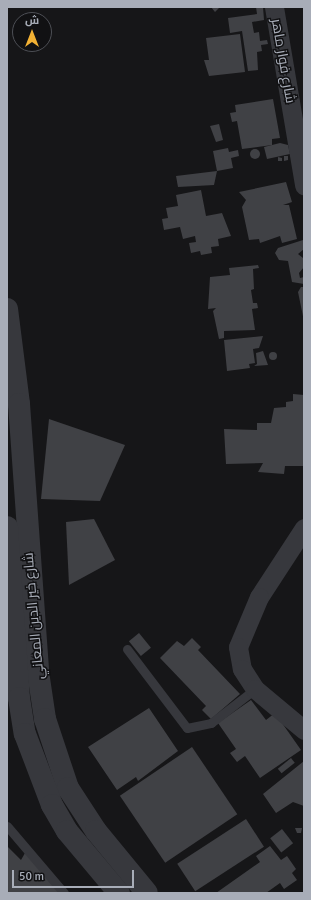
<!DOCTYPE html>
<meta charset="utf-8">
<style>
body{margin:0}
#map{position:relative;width:311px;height:900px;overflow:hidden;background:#161618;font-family:Signika,Cairo,sans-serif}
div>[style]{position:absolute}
.building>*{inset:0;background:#404145;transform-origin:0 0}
.round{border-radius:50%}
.service>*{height:9px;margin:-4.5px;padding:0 4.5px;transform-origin:4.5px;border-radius:4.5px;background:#37383d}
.minor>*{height:19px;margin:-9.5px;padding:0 9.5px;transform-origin:9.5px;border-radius:9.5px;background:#37383d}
.tertiary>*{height:22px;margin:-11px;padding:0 11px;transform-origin:11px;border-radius:11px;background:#37383d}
span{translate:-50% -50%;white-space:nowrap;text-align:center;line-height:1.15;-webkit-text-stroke:3px #111113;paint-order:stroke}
.street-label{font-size:14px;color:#a8adb8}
.frame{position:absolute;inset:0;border:8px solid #a8adb8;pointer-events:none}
.north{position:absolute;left:12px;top:12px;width:40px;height:40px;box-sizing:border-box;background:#111113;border:1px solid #4d4f55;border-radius:50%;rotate:0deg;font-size:11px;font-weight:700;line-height:16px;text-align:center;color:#a8adb8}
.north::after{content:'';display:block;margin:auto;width:14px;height:18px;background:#f2b134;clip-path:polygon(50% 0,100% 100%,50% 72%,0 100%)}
.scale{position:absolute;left:12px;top:870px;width:122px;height:18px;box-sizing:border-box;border:2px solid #a8adb8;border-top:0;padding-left:5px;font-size:12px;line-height:14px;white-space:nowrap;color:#a8adb8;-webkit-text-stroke:3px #111113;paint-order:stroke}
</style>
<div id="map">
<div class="building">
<i style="clip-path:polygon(211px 7px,220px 7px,215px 12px)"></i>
<i style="clip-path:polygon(256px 7px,263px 7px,264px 20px,252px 22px,254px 33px,259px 32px,260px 41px,267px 40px,268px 44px,261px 45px,262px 51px,257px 52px,258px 70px,248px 71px,242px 31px,230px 33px,228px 18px,257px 14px)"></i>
<i style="clip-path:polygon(240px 34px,245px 72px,209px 76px,204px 60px,209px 60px,206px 38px)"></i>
<i style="clip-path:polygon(273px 99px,280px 138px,272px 139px,272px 145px,242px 149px,237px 121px,232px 122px,230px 113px,236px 112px,235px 105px)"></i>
<i style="clip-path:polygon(219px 124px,223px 140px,216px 142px,210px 126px)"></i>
<i style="clip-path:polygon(280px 143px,288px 145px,290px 154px,267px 159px,264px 147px)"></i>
<i style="clip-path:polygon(228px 148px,229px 152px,238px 150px,239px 156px,231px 158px,233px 168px,217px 171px,213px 151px)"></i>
<i class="round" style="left:250px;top:149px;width:10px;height:10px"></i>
<i style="clip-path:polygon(284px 156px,288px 156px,288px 160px,284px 161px)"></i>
<i style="clip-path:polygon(278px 157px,282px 158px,282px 161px,278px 161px)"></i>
<i style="clip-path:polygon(217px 171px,214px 185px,178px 187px,176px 176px)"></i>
<i style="clip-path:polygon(286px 182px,292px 202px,283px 205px,289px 205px,297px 239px,282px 243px,280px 236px,260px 243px,259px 239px,249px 240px,242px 207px,246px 200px,239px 192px)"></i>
<i style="clip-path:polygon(201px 190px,206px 216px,222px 213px,231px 236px,218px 239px,219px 246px,211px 247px,212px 253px,201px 255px,200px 251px,191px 253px,189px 243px,196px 242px,195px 236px,183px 239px,180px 227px,164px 230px,162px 219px,168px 218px,166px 208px,178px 206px,176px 195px)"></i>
<i style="clip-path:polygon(303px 240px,304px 249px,298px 254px,303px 258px,304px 267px,299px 273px,300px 278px,304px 277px,304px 284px,292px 282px,288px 261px,279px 260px,275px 253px,278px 248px)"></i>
<i style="clip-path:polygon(258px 265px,259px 268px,253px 269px,254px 289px,251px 290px,253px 303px,257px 303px,258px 308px,252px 309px,255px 330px,224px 331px,224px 338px,219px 339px,213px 311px,216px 308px,208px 309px,210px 277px,230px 275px,229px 268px)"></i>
<i style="clip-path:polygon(301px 287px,304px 287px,304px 321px,298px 292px)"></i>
<i style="clip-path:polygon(263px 336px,259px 348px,253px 349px,255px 363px,249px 364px,250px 368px,227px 371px,224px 340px)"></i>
<i style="clip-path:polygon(263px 351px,268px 365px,254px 366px,257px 364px,256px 353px)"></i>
<i class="round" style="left:269px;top:352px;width:8px;height:8px"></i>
<i style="clip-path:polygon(293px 394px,304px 395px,304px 466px,285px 466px,284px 474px,258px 472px,263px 463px,226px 464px,224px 429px,257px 430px,257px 423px,271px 423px,274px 408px,286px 407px,286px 402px,293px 401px)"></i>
<i style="clip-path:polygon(49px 419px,125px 445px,100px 501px,41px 499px)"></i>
<i style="clip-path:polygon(94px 519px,115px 560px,69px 585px,66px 522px)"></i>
<i style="left:139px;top:633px;width:19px;height:13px;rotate:51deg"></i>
<i style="clip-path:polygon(192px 638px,201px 647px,198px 650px,240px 694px,211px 719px,202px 710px,206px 706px,160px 658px,177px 641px,184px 646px)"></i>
<i style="clip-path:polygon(251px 700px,266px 720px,275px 713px,301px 750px,260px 778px,245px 756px,237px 762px,230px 753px,236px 749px,218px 723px)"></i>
<i style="clip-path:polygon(149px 708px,178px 751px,138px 781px,136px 777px,117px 790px,88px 747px)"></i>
<i style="left:192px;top:747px;width:81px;height:87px;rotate:56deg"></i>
<i style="left:291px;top:758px;width:6px;height:17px;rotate:51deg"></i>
<i style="clip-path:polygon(304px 761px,304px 806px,293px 802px,276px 813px,263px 794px)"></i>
<i style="left:246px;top:819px;width:33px;height:82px;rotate:57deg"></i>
<i style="clip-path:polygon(295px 828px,302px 828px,301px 833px,297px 833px)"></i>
<i style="left:282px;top:829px;width:18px;height:15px;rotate:52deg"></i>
<i style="clip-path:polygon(7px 846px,21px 860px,25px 853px,62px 893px,7px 893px)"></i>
<i style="clip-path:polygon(270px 846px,281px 860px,287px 856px,296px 869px,292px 873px,297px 880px,284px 889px,280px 883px,266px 893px,216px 893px,260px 862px,256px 856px)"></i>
</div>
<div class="service">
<i style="left:127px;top:649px;width:99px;rotate:52.8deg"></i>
<i style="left:187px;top:728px;width:25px;rotate:-12deg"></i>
<i style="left:211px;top:723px;width:56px;rotate:-37.7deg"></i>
<i style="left:7px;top:826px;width:88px;rotate:49.6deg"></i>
</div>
<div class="minor">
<i style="left:274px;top:7px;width:181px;rotate:80.4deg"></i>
<i style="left:304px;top:528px;width:82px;rotate:123.1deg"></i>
<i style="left:259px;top:597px;width:54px;rotate:112.8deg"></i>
<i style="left:238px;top:647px;width:22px;rotate:80deg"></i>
<i style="left:242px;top:669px;width:24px;rotate:57deg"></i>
<i style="left:255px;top:689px;width:64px;rotate:39.9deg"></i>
</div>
<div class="tertiary">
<i style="left:7px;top:309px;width:96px;rotate:82.8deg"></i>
<i style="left:19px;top:404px;width:269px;rotate:85.9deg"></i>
<i style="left:38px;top:672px;width:48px;rotate:81.5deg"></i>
<i style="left:45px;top:719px;width:73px;rotate:71.6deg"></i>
<i style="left:68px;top:788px;width:51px;rotate:56.9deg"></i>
<i style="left:96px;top:831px;width:80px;rotate:50.6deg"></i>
<i style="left:7px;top:527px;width:171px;rotate:86deg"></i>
<i style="left:19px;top:698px;width:36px;rotate:81deg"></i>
<i style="left:25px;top:734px;width:76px;rotate:69.2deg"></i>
<i style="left:52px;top:805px;width:30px;rotate:60deg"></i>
<i style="left:67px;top:831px;width:81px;rotate:50deg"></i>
</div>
<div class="street-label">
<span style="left:283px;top:61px;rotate:80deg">شارع فواز ماهر</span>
<span style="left:34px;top:616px;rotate:-95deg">شارع خير الدين المعاني</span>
</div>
<div class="frame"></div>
<div class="north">ش</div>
<div class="scale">50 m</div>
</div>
